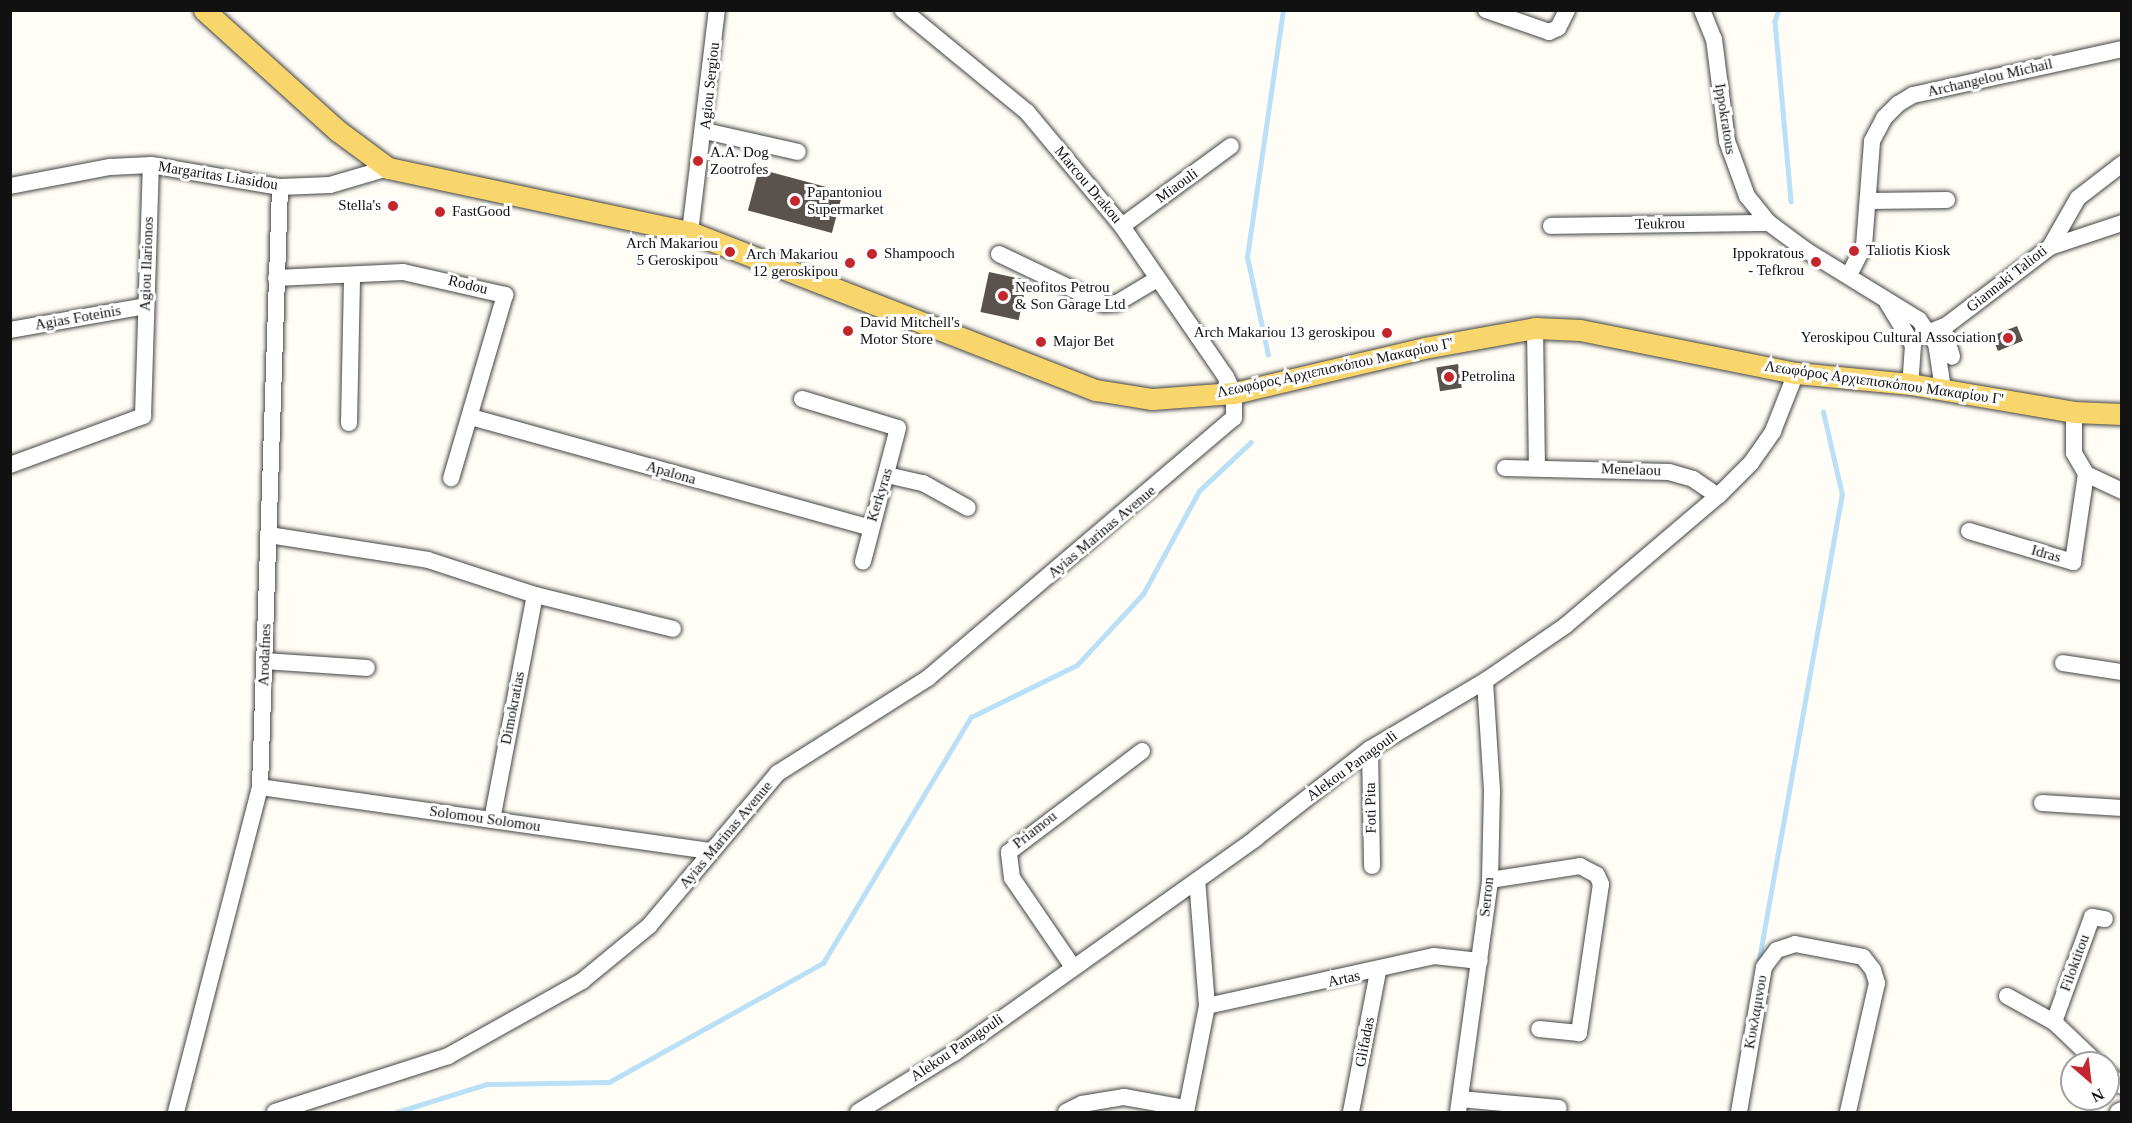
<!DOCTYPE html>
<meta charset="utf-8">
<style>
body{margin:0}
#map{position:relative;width:2132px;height:1123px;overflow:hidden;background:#fffdf5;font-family:"Times New Roman",serif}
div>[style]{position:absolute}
.stream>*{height:4.5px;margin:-2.25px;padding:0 2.25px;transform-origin:2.25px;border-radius:2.25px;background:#b9e0f7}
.building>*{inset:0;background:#5a524d;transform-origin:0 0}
.roads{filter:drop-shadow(0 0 2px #444) drop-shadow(0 0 2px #444)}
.minor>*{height:16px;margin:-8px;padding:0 8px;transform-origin:8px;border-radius:8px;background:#fff}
.major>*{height:21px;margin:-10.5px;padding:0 10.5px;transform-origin:10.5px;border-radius:10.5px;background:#f9d66b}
.dots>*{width:16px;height:16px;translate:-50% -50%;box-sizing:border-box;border:3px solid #fff;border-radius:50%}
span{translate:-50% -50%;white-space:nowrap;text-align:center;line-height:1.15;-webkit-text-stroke:6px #fff;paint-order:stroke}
.street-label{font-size:15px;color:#111}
.poi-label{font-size:15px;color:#111}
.left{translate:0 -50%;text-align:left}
.right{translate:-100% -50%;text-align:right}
.frame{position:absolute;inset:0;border:12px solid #111;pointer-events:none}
.north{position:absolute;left:2060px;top:1051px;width:60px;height:60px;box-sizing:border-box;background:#fff;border:2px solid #a0a0a0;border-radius:50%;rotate:152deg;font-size:16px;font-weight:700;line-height:24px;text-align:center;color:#111}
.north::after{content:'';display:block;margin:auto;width:21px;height:27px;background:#c4262e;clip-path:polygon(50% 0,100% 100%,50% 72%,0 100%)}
</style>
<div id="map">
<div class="stream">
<i style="left:1779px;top:10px;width:12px;rotate:110deg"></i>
<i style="left:1775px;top:21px;width:181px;rotate:84.9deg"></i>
<i style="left:1268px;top:355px;width:100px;rotate:-102.1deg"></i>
<i style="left:1247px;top:257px;width:250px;rotate:-81.7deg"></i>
<i style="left:1758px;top:965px;width:477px;rotate:-79.9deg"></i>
<i style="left:1842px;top:495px;width:85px;rotate:-102.9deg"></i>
<i style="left:397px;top:1112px;width:94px;rotate:-17.3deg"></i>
<i style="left:487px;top:1084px;width:122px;rotate:-0.9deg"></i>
<i style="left:609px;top:1082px;width:245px;rotate:-29.1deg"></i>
<i style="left:823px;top:963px;width:287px;rotate:-59deg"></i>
<i style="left:971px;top:717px;width:118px;rotate:-26.1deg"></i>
<i style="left:1077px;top:665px;width:97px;rotate:-47.1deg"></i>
<i style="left:1143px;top:594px;width:117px;rotate:-61.5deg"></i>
<i style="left:1199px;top:491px;width:71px;rotate:-43.3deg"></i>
</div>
<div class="building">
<i style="left:759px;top:169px;width:87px;height:43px;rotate:15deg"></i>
<i style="left:989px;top:272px;width:39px;height:41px;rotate:12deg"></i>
<i style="left:2017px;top:326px;width:16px;height:27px;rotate:68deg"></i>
<i style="left:1458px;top:364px;width:24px;height:22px;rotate:81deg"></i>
</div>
<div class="roads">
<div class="minor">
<i style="left:1486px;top:10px;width:67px;rotate:19.2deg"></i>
<i style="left:1549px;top:32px;width:10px;rotate:-24deg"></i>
<i style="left:1558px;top:28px;width:20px;rotate:-63deg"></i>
<i style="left:1702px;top:10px;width:31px;rotate:68deg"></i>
<i style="left:1714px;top:39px;width:103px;rotate:82.7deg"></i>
<i style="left:1727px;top:141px;width:59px;rotate:70deg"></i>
<i style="left:1747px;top:196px;width:35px;rotate:51deg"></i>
<i style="left:1769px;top:223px;width:47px;rotate:36.4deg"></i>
<i style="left:1807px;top:251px;width:132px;rotate:31.6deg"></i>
<i style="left:1919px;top:320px;width:29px;rotate:54deg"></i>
<i style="left:1936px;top:343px;width:47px;rotate:81.3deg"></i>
<i style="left:705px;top:131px;width:95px;rotate:12.7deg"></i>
<i style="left:10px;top:186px;width:102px;rotate:-10.8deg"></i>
<i style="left:110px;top:167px;width:41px;rotate:-2.8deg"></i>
<i style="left:151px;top:165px;width:131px;rotate:9.7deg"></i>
<i style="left:280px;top:187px;width:50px;rotate:-2.3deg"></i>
<i style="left:330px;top:185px;width:60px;rotate:-16.3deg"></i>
<i style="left:1868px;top:201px;width:79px;rotate:-0.7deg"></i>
<i style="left:1122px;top:226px;width:135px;rotate:-36.3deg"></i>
<i style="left:1551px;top:226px;width:218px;rotate:-0.8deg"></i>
<i style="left:690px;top:232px;width:224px;rotate:-83.1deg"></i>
<i style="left:2050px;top:247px;width:76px;rotate:-18.4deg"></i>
<i style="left:999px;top:254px;width:116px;rotate:25.5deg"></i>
<i style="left:1104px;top:304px;width:13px;rotate:-4deg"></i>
<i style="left:1117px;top:303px;width:47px;rotate:-31deg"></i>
<i style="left:1849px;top:275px;width:33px;rotate:-63deg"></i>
<i style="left:1864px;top:246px;width:105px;rotate:-85.6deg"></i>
<i style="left:1872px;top:141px;width:26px;rotate:-62deg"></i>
<i style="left:1884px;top:118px;width:20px;rotate:-45deg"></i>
<i style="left:1898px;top:104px;width:17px;rotate:-31deg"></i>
<i style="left:1913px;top:95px;width:214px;rotate:-12.4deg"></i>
<i style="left:276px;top:278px;width:127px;rotate:-2.7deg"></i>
<i style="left:403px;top:272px;width:105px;rotate:12.7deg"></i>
<i style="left:505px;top:295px;width:191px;rotate:106.4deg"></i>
<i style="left:1887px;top:302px;width:50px;rotate:58.8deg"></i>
<i style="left:1913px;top:345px;width:39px;rotate:94deg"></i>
<i style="left:1943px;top:327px;width:31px;rotate:73deg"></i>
<i style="left:1535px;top:328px;width:139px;rotate:89.2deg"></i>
<i style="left:10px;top:330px;width:138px;rotate:-10deg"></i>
<i style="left:1930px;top:332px;width:18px;rotate:-22deg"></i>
<i style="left:1947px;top:325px;width:129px;rotate:-37.1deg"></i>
<i style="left:2050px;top:247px;width:56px;rotate:-60.3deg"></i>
<i style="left:2078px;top:198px;width:56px;rotate:-37.7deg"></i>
<i style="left:802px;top:399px;width:100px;rotate:16.8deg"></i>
<i style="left:898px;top:428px;width:138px;rotate:104.7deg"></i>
<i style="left:2074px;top:412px;width:41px;rotate:90deg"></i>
<i style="left:2074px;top:453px;width:24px;rotate:60deg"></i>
<i style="left:2086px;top:474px;width:40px;rotate:25deg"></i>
<i style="left:471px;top:417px;width:414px;rotate:15.5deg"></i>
<i style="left:349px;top:423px;width:147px;rotate:-88.8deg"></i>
<i style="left:10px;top:465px;width:142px;rotate:-20.2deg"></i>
<i style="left:143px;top:416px;width:251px;rotate:-88.2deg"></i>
<i style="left:1505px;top:468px;width:164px;rotate:1.4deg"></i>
<i style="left:1669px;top:472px;width:25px;rotate:16deg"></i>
<i style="left:1693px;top:479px;width:30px;rotate:34deg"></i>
<i style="left:887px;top:475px;width:37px;rotate:13deg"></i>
<i style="left:923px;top:483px;width:51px;rotate:29.1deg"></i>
<i style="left:1969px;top:531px;width:109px;rotate:16.6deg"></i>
<i style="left:2073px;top:562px;width:89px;rotate:-81.6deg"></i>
<i style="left:269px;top:535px;width:161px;rotate:8.9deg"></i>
<i style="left:428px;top:560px;width:113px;rotate:18.1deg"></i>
<i style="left:535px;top:595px;width:142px;rotate:13.8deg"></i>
<i style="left:265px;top:661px;width:102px;rotate:3.9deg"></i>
<i style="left:2063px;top:663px;width:60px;rotate:8.7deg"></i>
<i style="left:1370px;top:749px;width:117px;rotate:89deg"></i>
<i style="left:260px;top:787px;width:455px;rotate:8.1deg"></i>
<i style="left:2042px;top:803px;width:80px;rotate:3.6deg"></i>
<i style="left:492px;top:820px;width:229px;rotate:-79.2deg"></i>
<i style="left:1490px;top:880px;width:91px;rotate:-8.8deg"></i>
<i style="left:1580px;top:866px;width:19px;rotate:28deg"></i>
<i style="left:1597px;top:875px;width:10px;rotate:66deg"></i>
<i style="left:1601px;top:884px;width:151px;rotate:98.4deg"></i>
<i style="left:1579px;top:1033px;width:40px;rotate:-174.3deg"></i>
<i style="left:1073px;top:967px;width:108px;rotate:-124.4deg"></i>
<i style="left:1012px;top:878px;width:26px;rotate:-97deg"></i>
<i style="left:1009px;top:852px;width:167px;rotate:-37.2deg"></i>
<i style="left:2007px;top:996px;width:54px;rotate:29deg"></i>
<i style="left:2054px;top:1022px;width:59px;rotate:43.6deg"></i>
<i style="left:1207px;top:1006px;width:232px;rotate:-12.4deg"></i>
<i style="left:1434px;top:956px;width:46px;rotate:6.2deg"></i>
<i style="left:2054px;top:1022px;width:112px;rotate:-70.1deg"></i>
<i style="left:2092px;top:917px;width:13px;rotate:9deg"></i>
<i style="left:2108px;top:1073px;width:19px;rotate:43deg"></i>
<i style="left:1460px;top:1099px;width:99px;rotate:5.2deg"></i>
<i style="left:176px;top:1112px;width:336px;rotate:-75.5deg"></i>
<i style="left:260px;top:787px;width:600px;rotate:-88.09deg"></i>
<i style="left:275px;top:1112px;width:182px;rotate:-17.9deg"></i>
<i style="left:448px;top:1056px;width:154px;rotate:-29.2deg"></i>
<i style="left:582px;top:981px;width:87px;rotate:-39.4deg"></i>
<i style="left:649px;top:926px;width:200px;rotate:-49.9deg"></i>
<i style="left:778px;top:773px;width:178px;rotate:-32.3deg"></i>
<i style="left:928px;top:678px;width:402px;rotate:-40.4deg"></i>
<i style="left:1234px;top:418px;width:25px;rotate:-90deg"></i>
<i style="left:1234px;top:393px;width:18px;rotate:-117deg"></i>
<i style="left:1226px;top:377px;width:183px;rotate:-124.6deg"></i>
<i style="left:1122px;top:226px;width:148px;rotate:-129.8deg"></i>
<i style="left:1027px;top:112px;width:161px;rotate:-140.6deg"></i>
<i style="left:858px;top:1112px;width:113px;rotate:-31.6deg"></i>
<i style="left:954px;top:1053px;width:371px;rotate:-35.4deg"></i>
<i style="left:1256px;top:838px;width:145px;rotate:-38deg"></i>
<i style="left:1370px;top:749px;width:134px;rotate:-30.6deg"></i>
<i style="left:1485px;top:681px;width:97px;rotate:-34.5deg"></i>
<i style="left:1565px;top:626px;width:201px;rotate:-40.4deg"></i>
<i style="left:1718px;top:496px;width:47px;rotate:-45deg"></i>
<i style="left:1751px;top:463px;width:39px;rotate:-55deg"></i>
<i style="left:1773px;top:431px;width:62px;rotate:-68.4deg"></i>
<i style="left:1066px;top:1112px;width:18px;rotate:-27deg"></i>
<i style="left:1082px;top:1104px;width:43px;rotate:-9.5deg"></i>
<i style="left:1124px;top:1097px;width:63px;rotate:10.1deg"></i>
<i style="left:1186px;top:1112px;width:108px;rotate:-78.8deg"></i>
<i style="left:1207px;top:1006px;width:126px;rotate:-94.5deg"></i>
<i style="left:1351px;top:1112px;width:143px;rotate:-79.1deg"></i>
<i style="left:1458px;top:1112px;width:234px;rotate:-82.1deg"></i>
<i style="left:1490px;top:880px;width:90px;rotate:-88.7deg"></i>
<i style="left:1492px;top:790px;width:109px;rotate:-93.7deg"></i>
<i style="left:1739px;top:1112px;width:147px;rotate:-80.2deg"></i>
<i style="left:1764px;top:967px;width:21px;rotate:-53deg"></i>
<i style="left:1777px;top:950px;width:19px;rotate:-18deg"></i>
<i style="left:1795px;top:944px;width:69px;rotate:10.8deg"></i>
<i style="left:1863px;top:957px;width:16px;rotate:52deg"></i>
<i style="left:1873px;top:970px;width:14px;rotate:73deg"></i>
<i style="left:1877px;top:983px;width:132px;rotate:102.7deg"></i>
<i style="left:2118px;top:1112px;width:4px;rotate:-27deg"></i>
</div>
<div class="major">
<i style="left:204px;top:10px;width:181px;rotate:42.1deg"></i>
<i style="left:338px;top:131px;width:62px;rotate:36.5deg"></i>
<i style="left:388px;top:168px;width:309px;rotate:12deg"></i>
<i style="left:690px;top:232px;width:436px;rotate:21.3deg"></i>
<i style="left:1096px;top:390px;width:57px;rotate:9.1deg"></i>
<i style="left:1152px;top:399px;width:82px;rotate:-4.2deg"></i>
<i style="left:1234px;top:393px;width:195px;rotate:-13.3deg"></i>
<i style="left:1424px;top:348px;width:113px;rotate:-10.2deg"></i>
<i style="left:1535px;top:328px;width:45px;rotate:2.5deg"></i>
<i style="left:1580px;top:330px;width:220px;rotate:11.3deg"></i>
<i style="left:1796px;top:373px;width:115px;rotate:5.5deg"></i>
<i style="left:1910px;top:384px;width:166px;rotate:9.7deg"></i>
<i style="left:2074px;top:412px;width:48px;rotate:2.4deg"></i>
</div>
</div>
<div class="dots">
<i style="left:698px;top:161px;background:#c4262e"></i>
<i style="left:795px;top:201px;background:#c4262e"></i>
<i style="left:393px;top:206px;background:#c4262e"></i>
<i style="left:440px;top:212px;background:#c4262e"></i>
<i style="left:1854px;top:251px;background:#c4262e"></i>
<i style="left:730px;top:252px;background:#c4262e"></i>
<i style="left:872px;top:254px;background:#c4262e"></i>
<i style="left:1816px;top:262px;background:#c4262e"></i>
<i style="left:850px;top:263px;background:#c4262e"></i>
<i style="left:1003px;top:296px;background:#c4262e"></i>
<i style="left:848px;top:331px;background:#c4262e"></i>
<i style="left:1387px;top:333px;background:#c4262e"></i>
<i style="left:2008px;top:338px;background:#c4262e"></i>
<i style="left:1041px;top:342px;background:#c4262e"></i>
<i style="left:1449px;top:377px;background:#c4262e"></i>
</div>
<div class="street-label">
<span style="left:1990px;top:78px;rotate:-13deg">Archangelou Michail</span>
<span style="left:710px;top:86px;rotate:-84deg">Agiou Sergiou</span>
<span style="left:1725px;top:119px;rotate:81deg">Ippokratous</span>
<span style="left:218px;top:176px;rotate:9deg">Margaritas Liasidou</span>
<span style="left:1088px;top:185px;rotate:50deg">Marcou Drakou</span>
<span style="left:1177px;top:186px;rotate:-36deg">Miaouli</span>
<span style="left:1660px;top:224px;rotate:-1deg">Teukrou</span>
<span style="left:147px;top:264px;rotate:-88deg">Agiou Ilarionos</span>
<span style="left:2007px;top:279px;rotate:-38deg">Giannaki Talioti</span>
<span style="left:468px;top:285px;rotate:14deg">Rodou</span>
<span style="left:78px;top:318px;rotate:-10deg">Agias Foteinis</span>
<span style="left:1335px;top:368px;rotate:-12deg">Λεωφόρος Αρχιεπισκόπου Μακαρίου Γ'</span>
<span style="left:1884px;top:383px;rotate:8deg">Λεωφόρος Αρχιεπισκόπου Μακαρίου Γ'</span>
<span style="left:1631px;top:470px;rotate:2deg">Menelaou</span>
<span style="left:671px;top:473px;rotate:16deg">Apalona</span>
<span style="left:880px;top:495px;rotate:-73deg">Kerkyras</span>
<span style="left:1102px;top:532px;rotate:-40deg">Ayias Marinas Avenue</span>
<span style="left:2046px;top:554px;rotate:16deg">Idras</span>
<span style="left:265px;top:655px;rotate:-88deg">Arodafnes</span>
<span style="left:513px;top:708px;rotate:-79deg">Dimokratias</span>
<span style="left:1352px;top:766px;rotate:-36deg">Alekou Panagouli</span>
<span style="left:1371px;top:808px;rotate:-91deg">Foti Pita</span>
<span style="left:485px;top:819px;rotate:8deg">Solomou Solomou</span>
<span style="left:1035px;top:830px;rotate:-38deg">Priamou</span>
<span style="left:726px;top:835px;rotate:-50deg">Ayias Marinas Avenue</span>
<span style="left:1487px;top:897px;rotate:-84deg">Serron</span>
<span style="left:2075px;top:963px;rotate:-70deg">Filoktitou</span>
<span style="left:1344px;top:979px;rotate:-12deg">Artas</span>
<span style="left:1756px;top:1012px;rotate:-80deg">Κυκλαμινου</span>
<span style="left:1365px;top:1042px;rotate:-79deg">Glifadas</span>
<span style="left:957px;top:1048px;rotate:-34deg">Alekou Panagouli</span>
</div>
<div class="poi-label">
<span class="left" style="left:710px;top:161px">A.A. Dog<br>Zootrofes</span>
<span class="left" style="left:807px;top:201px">Papantoniou<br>Supermarket</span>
<span class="right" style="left:381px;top:206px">Stella's</span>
<span class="left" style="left:452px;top:212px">FastGood</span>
<span class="right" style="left:718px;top:252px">Arch Makariou<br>5 Geroskipou</span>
<span class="left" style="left:1866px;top:251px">Taliotis Kiosk</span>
<span class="right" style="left:1804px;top:262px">Ippokratous<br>- Tefkrou</span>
<span class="right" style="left:838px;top:263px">Arch Makariou<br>12 geroskipou</span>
<span class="left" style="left:884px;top:254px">Shampooch</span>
<span class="left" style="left:1015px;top:296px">Neofitos Petrou<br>&amp; Son Garage Ltd</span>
<span class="left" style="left:860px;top:331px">David Mitchell's<br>Motor Store</span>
<span class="right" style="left:1375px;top:333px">Arch Makariou 13 geroskipou</span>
<span class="right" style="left:1996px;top:338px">Yeroskipou Cultural Association</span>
<span class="left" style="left:1053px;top:342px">Major Bet</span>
<span class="left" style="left:1461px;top:377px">Petrolina</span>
</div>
<div class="frame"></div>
<div class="north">N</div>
</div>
